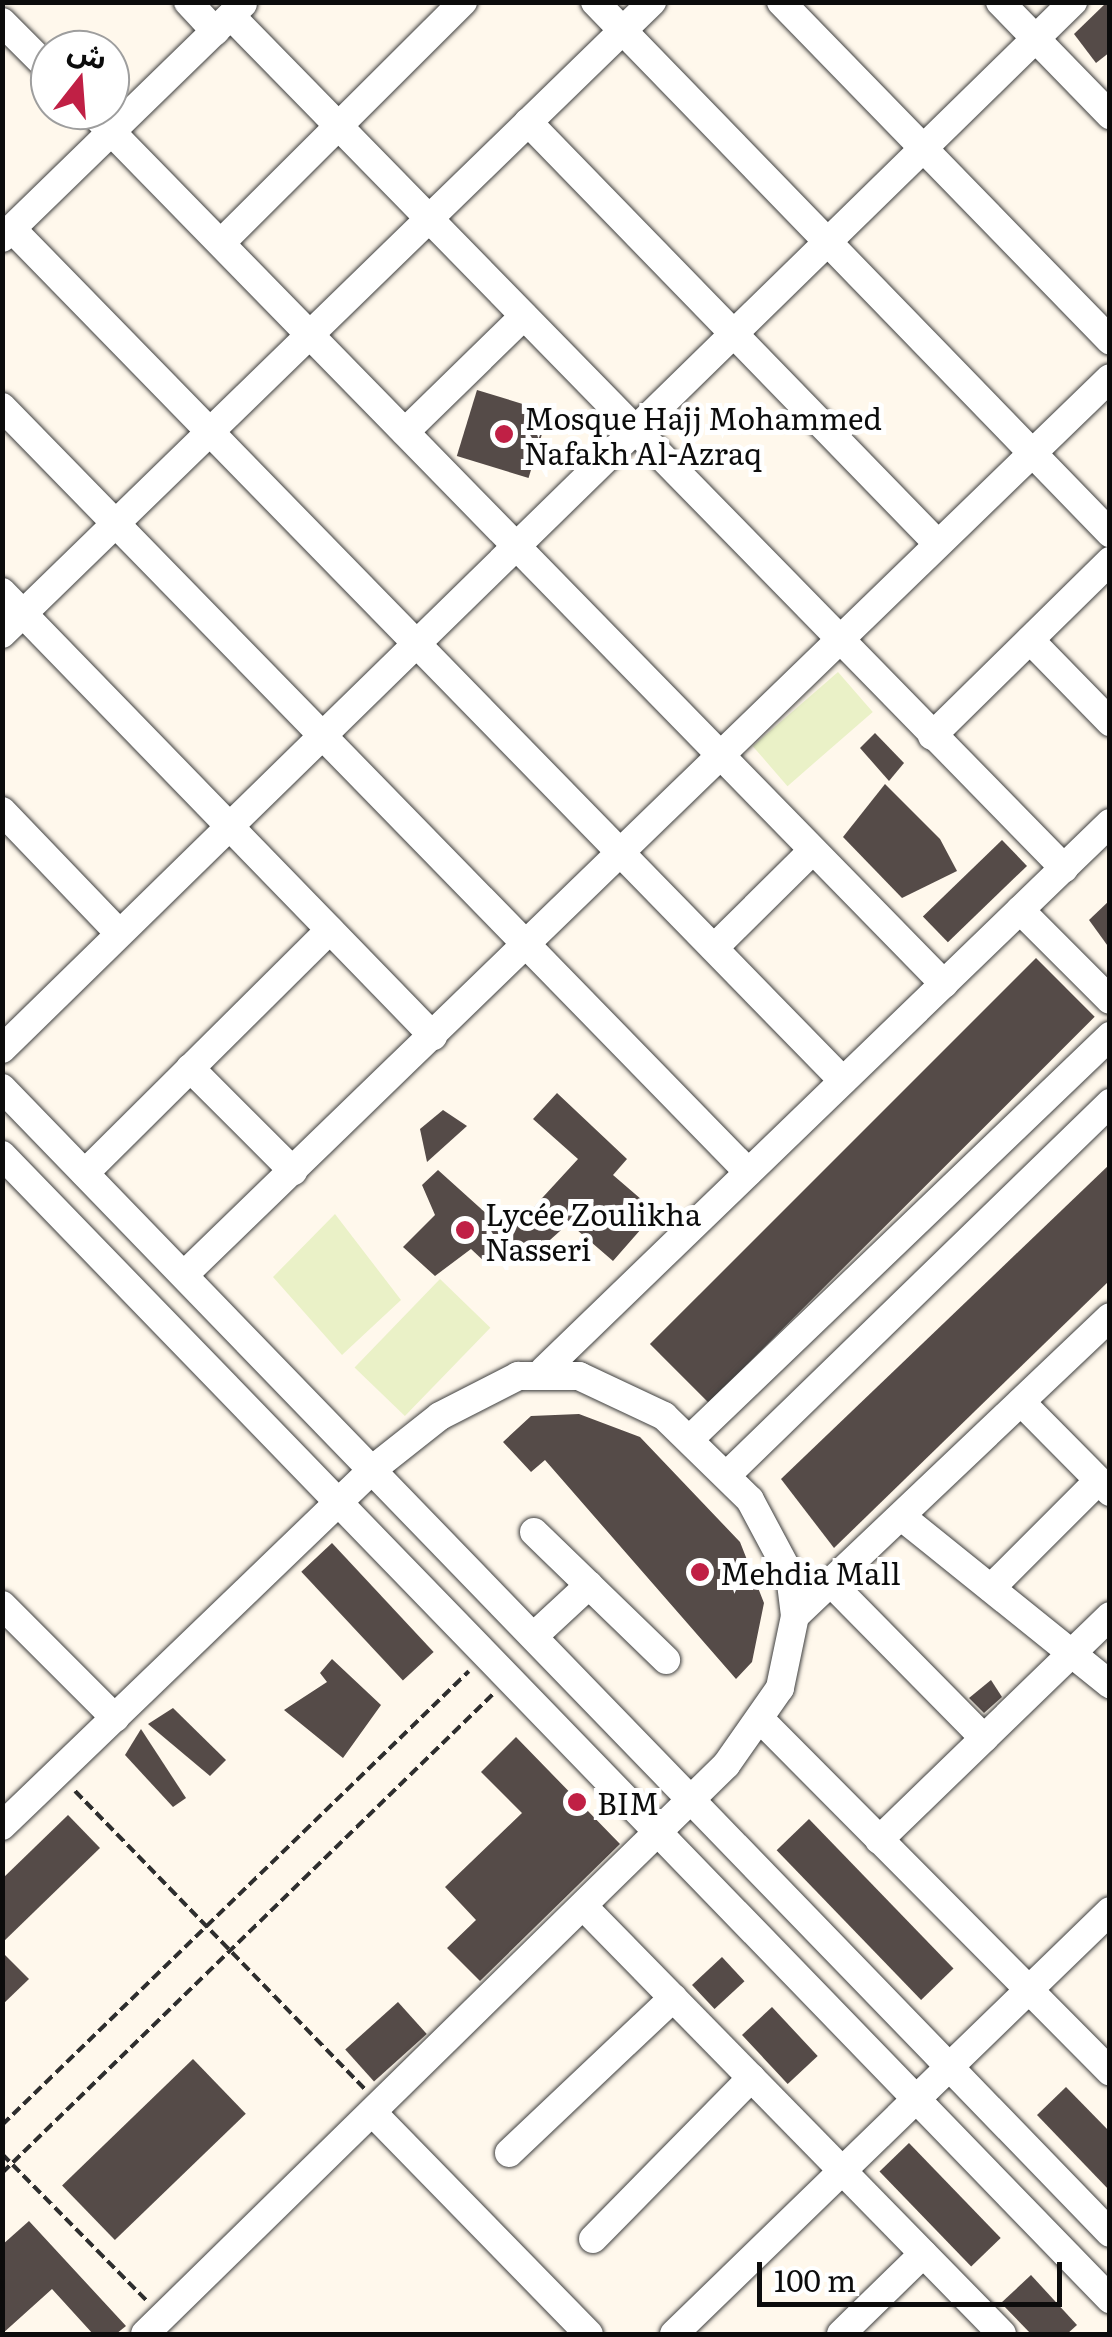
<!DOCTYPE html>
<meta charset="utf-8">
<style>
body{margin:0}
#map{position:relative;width:1112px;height:2337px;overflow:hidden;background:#fff8ec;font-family:Literata,"Noto Sans Arabic",serif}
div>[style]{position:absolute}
.pitch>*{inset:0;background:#eaf1c7;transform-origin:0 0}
.building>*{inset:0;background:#554b48;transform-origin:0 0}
.path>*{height:4px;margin-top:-2px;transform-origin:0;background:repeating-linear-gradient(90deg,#2e2e2e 0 10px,transparent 0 15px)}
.roads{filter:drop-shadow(0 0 2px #3f3f3f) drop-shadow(0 0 2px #3f3f3f)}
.minor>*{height:28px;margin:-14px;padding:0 14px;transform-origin:14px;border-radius:14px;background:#fff}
.dots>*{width:28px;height:28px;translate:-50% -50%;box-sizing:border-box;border:5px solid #fff;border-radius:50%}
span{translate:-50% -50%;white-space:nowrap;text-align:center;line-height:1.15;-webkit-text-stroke:10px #fff;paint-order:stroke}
.poi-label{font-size:30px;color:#0c0c0c}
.left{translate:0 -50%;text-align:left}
.frame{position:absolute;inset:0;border:5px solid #0c0c0c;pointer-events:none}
.north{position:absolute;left:30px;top:30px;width:100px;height:100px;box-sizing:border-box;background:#fff;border:2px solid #9e9e9e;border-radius:50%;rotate:17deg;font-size:28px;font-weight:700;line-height:40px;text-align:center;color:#0c0c0c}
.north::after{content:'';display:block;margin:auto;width:35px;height:45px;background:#c02045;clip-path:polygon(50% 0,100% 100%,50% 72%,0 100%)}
.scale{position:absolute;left:757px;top:2262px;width:305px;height:45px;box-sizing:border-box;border:5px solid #0c0c0c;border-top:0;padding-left:12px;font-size:30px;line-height:35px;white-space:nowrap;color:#0c0c0c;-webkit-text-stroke:8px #fff;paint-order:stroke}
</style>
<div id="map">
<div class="pitch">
<i style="left:838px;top:672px;width:53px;height:113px;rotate:49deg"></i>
<i style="clip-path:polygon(335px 1214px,401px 1300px,342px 1355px,273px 1277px)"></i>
<i style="left:440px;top:1279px;width:70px;height:123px;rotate:44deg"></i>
</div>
<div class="building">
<i style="clip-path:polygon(1107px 2px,1110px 52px,1096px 63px,1074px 34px)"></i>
<i style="left:477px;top:390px;width:75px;height:69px;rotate:17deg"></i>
<i style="clip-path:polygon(875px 733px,904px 763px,889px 781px,860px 748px)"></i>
<i style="clip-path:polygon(885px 784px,940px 839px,957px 871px,902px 898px,843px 837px)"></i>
<i style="left:1002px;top:840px;width:36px;height:110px;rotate:46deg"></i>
<i style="clip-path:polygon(1110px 900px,1110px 949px,1089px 920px)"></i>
<i style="left:1036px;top:958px;width:83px;height:546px;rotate:45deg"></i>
<i style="clip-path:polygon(557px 1093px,627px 1159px,613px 1175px,656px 1212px,613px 1261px,569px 1223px,522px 1265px,501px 1247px,486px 1263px,471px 1249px,435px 1276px,403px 1247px,435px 1215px,422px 1185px,438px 1170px,509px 1234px,578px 1159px,533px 1119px)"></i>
<i style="clip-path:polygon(443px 1110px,467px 1126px,427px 1162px,420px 1129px)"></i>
<i style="clip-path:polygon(1110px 1164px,1110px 1280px,834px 1548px,781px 1479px)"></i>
<i style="clip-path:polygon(579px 1414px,640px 1437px,740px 1542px,764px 1603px,752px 1662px,736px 1679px,545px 1460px,531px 1472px,503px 1442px,531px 1416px)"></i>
<i style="left:332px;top:1543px;width:149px;height:42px;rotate:47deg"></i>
<i style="clip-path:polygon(332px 1659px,381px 1705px,343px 1758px,284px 1710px,327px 1682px,320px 1673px)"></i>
<i style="clip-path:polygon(991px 1680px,1002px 1697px,984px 1713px,969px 1698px)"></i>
<i style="clip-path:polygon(173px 1708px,226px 1760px,210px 1776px,148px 1724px)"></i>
<i style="clip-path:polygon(141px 1729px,186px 1798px,173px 1807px,125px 1755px)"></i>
<i style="clip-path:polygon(516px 1737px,620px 1844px,480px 1981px,447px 1948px,476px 1920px,445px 1887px,522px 1813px,481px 1772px)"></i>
<i style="clip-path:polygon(68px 1815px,100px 1848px,2px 1943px,2px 1879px)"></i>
<i style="left:809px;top:1819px;width:208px;height:45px;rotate:46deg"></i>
<i style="clip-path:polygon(2px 1952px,29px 1979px,2px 2005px)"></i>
<i style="left:722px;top:1957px;width:33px;height:41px;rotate:47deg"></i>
<i style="left:398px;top:2002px;width:43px;height:71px;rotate:48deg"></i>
<i style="left:772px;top:2007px;width:67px;height:41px;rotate:47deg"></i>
<i style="left:193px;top:2059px;width:76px;height:182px;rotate:46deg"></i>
<i style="clip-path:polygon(1066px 2087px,1110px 2132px,1110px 2191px,1037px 2115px)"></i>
<i style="left:909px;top:2143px;width:132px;height:41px;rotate:46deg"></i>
<i style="clip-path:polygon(29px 2221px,126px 2326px,116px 2334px,93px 2334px,52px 2289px,2px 2334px,2px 2245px)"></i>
<i style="clip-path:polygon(1031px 2275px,1077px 2325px,1067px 2334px,1031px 2334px,1001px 2303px)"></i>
</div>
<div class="path">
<i style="left:75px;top:1791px;width:416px;rotate:45.8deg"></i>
<i style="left:2px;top:2125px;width:651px;rotate:-44.19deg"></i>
<i style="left:2px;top:2154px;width:205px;rotate:45.4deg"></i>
<i style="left:2px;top:2173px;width:686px;rotate:-44.29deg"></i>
</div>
<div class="roads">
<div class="minor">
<i style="left:188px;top:2px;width:40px;rotate:47deg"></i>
<i style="left:595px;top:2px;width:740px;rotate:45.88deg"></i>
<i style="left:781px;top:2px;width:472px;rotate:45.8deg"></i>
<i style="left:1000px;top:2px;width:158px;rotate:45.8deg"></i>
<i style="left:231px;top:16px;width:1192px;rotate:45.65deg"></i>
<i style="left:2px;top:22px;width:68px;rotate:45deg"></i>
<i style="left:90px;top:110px;width:1222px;rotate:45.66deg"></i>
<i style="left:528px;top:122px;width:588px;rotate:45.83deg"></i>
<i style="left:12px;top:229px;width:1190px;rotate:45.71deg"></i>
<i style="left:2px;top:238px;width:336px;rotate:-44.2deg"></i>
<i style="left:221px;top:243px;width:342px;rotate:-44.9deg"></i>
<i style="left:2px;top:407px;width:1069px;rotate:45.72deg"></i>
<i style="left:405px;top:432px;width:166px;rotate:-44.3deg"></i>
<i style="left:2px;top:592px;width:619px;rotate:45.85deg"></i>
<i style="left:2px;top:634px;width:907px;rotate:-44.2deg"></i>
<i style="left:1030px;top:640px;width:115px;rotate:45.7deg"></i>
<i style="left:932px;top:736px;width:250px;rotate:-44.5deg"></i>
<i style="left:2px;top:811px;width:168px;rotate:46.2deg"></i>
<i style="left:1020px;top:910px;width:127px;rotate:45deg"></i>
<i style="left:714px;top:948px;width:139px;rotate:-44.7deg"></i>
<i style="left:2px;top:1049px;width:1498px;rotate:-44.35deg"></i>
<i style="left:190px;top:1068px;width:146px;rotate:45deg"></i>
<i style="left:2px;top:1088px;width:1593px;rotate:45.94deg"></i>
<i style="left:2px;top:1155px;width:1593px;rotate:45.92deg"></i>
<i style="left:85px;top:1173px;width:345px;rotate:-44.8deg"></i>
<i style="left:184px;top:1275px;width:1289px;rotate:-44.09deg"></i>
<i style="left:544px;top:1370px;width:787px;rotate:-44.02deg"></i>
<i style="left:1021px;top:1402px;width:127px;rotate:45.3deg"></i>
<i style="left:691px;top:1438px;width:581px;rotate:-43.81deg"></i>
<i style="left:728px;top:1474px;width:533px;rotate:-44.16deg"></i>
<i style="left:902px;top:1517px;width:267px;rotate:38.8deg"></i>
<i style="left:534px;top:1532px;width:184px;rotate:44.1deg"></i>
<i style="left:831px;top:1583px;width:218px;rotate:45.4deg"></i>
<i style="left:991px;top:1588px;width:151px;rotate:-45deg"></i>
<i style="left:2px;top:1605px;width:160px;rotate:45deg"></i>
<i style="left:795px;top:1616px;width:434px;rotate:-43.5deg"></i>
<i style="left:534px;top:1636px;width:75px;rotate:-42.8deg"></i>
<i style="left:762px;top:1721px;width:494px;rotate:45.2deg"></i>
<i style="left:2px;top:1826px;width:515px;rotate:-43.9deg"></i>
<i style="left:373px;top:1469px;width:85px;rotate:-38.3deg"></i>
<i style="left:440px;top:1416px;width:88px;rotate:-27.1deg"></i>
<i style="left:518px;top:1376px;width:61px"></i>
<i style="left:579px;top:1376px;width:94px;rotate:25.2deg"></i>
<i style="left:664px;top:1416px;width:120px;rotate:44.3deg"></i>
<i style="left:750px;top:1500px;width:85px;rotate:61.9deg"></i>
<i style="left:790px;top:1575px;width:41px;rotate:83deg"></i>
<i style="left:795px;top:1616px;width:74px;rotate:101.8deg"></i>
<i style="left:780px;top:1688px;width:94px;rotate:125deg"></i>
<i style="left:726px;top:1765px;width:813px;rotate:135.6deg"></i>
<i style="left:879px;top:1840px;width:322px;rotate:-44.1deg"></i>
<i style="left:585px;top:1908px;width:596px;rotate:45.61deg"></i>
<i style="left:373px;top:2113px;width:309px;rotate:45.7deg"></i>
<i style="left:509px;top:2153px;width:226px;rotate:-43.4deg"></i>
<i style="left:593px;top:2239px;width:226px;rotate:-45.5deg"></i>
<i style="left:674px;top:2334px;width:607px;rotate:-44.13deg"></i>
<i style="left:841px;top:2334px;width:115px;rotate:-44.3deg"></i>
</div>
</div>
<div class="dots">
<i style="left:504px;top:434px;background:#c02045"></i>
<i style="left:465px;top:1230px;background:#c02045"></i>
<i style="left:700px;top:1572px;background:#c02045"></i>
<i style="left:577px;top:1802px;background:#c02045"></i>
</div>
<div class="poi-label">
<span class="left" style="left:524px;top:434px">Mosque Hajj Mohammed<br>Nafakh Al-Azraq</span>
<span class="left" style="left:485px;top:1230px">Lycée Zoulikha<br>Nasseri</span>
<span class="left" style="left:720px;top:1572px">Mehdia Mall</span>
<span class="left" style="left:597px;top:1802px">BIM</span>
</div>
<div class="frame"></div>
<div class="north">ش</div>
<div class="scale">100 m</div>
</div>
